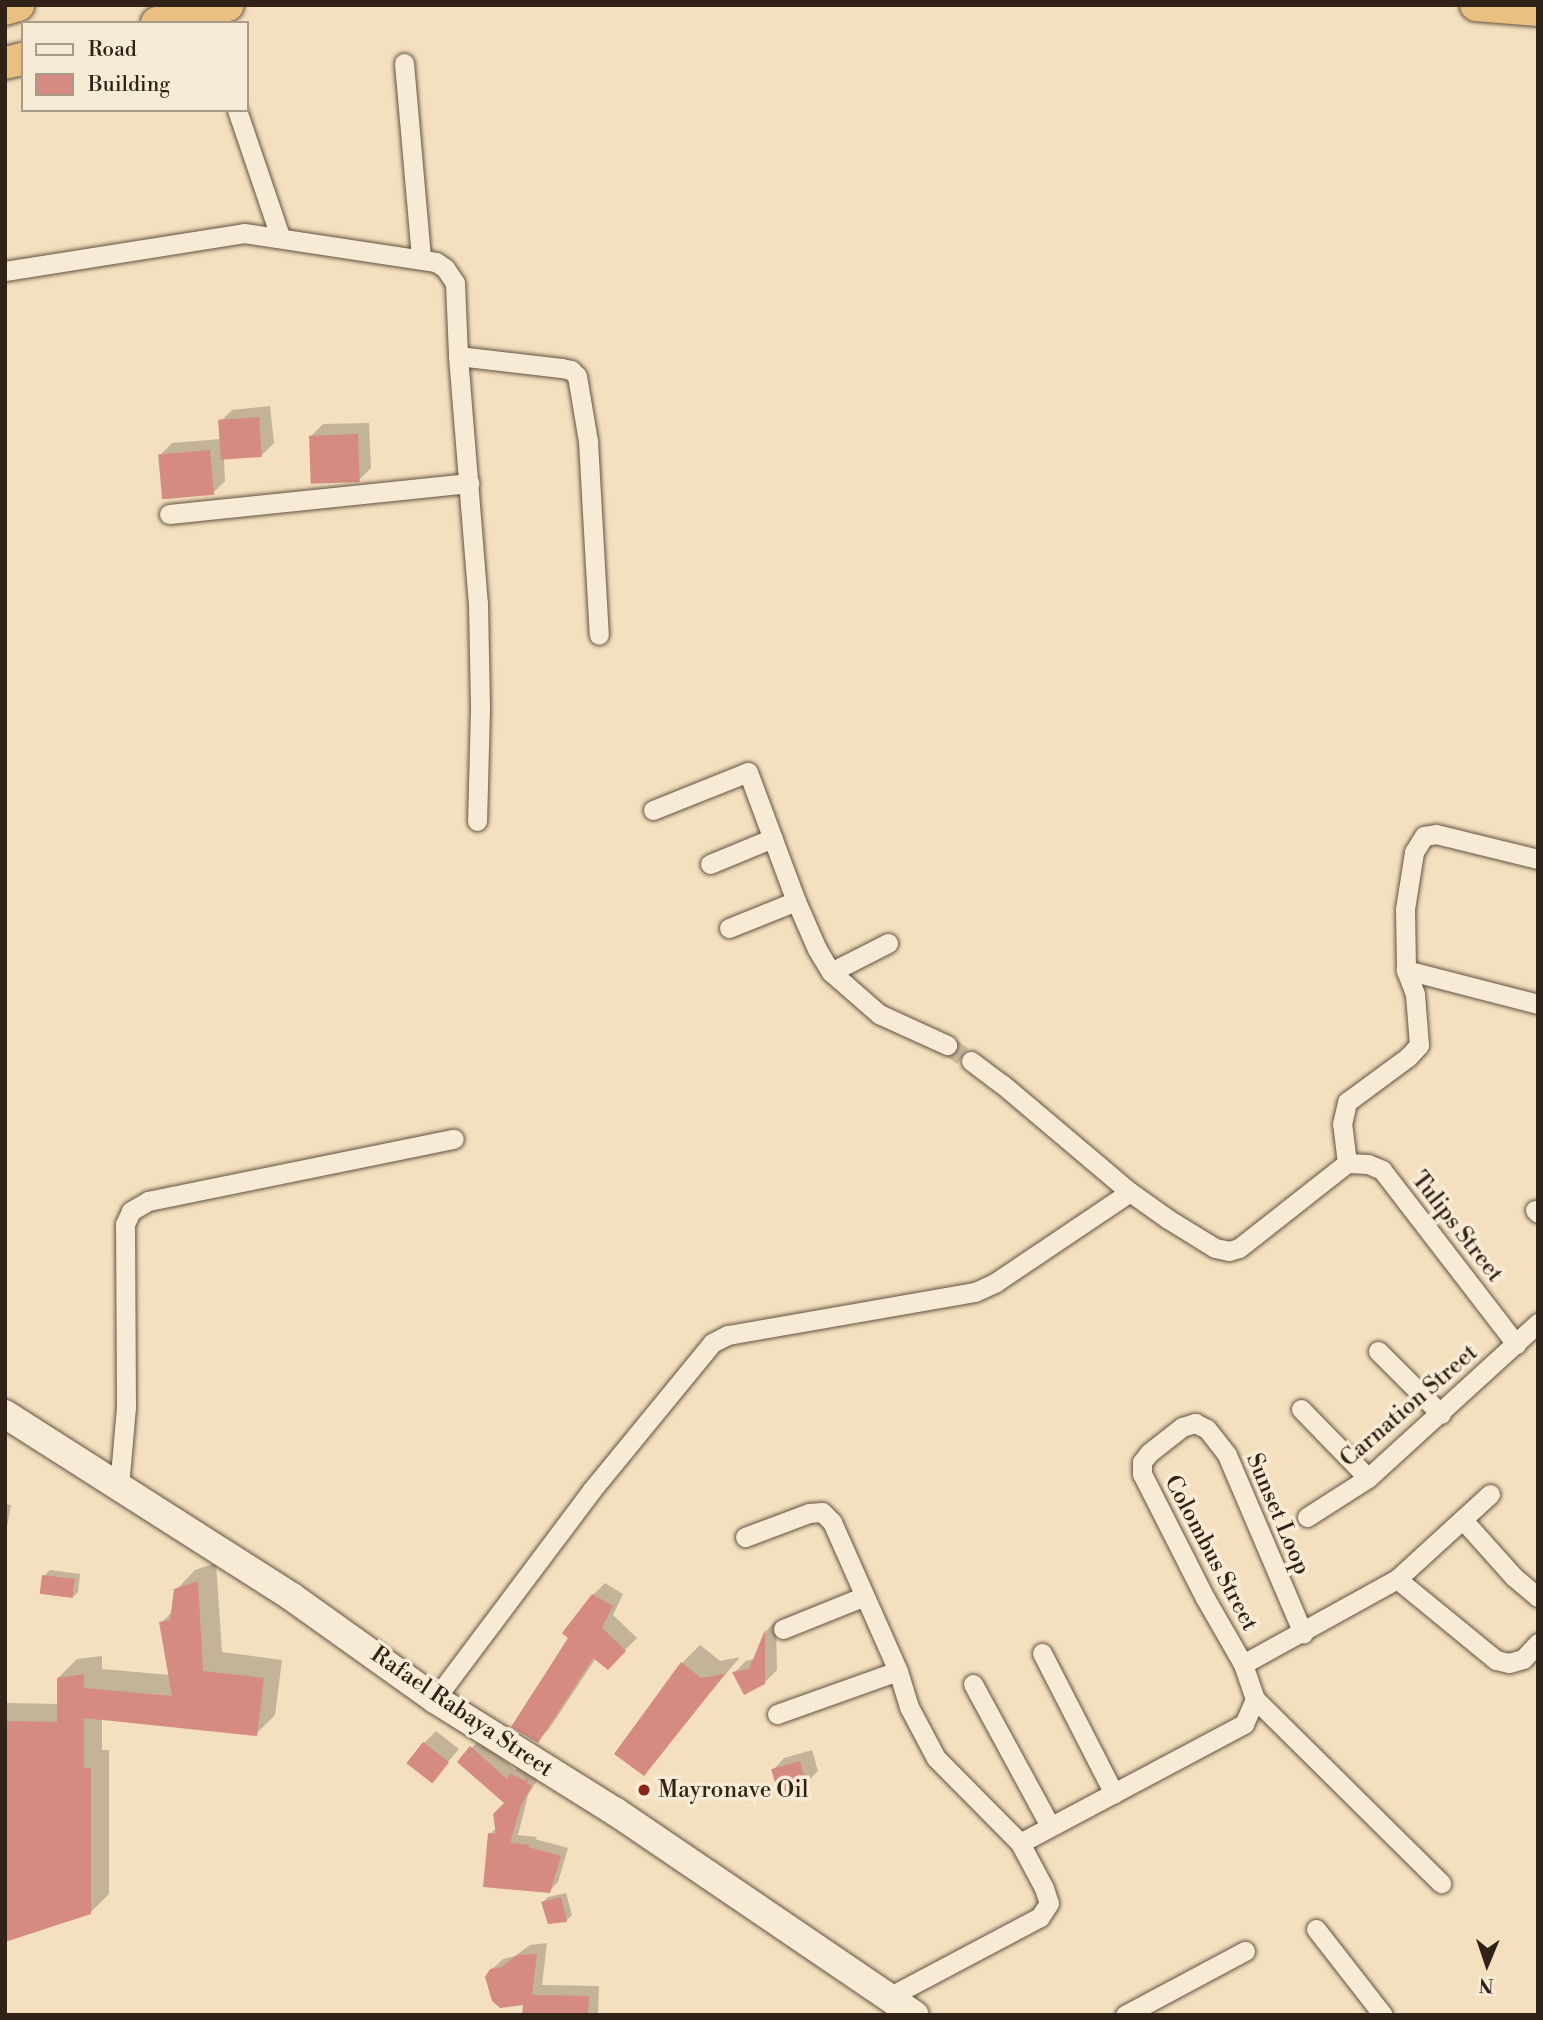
<!DOCTYPE html>
<style>
body{margin:0}
#map{position:relative;width:1543px;height:2020px;overflow:hidden;background:#f4e0bf;font-family:"Libre Bodoni",serif}
div>[style]{position:absolute}
.shadow>*{inset:0;background:#0003}
.building>*{inset:0;background:#d58a82;transform-origin:0 0}
.minor-tunnel>*{height:19px;margin-top:-9.5px;transform-origin:0;background:repeating-linear-gradient(90deg,#cdba9e 0 19px,transparent 0 29px)}
.roads{filter:drop-shadow(0 0 2px #625242) drop-shadow(0 0 2px #625242)}
.minor>*{height:19px;margin:-9.5px;padding:0 9.5px;transform-origin:9.5px;border-radius:9.5px;background:#f8ebd5}
.secondary>*{height:28px;margin:-14px;padding:0 14px;transform-origin:14px;border-radius:14px;background:#f8ebd5}
.trunk>*{height:32px;margin:-16px;padding:0 16px;transform-origin:16px;border-radius:16px;background:#eac080}
.dots>*{width:19px;height:19px;translate:-50% -50%;box-sizing:border-box;border:4px solid #f8ebd5;border-radius:50%}
span{translate:-50% -50%;white-space:nowrap;text-align:center;line-height:1.15;-webkit-text-stroke:7px #f8ebd5;paint-order:stroke}
.street-label{font-size:23px;color:#312218}
.poi-label{font-size:23px;color:#312218}
.left{translate:0 -50%;text-align:left}
.frame{position:absolute;inset:0;border:7px solid #312218;pointer-events:none}
.legend{position:absolute;left:21px;top:21px;width:228px;height:91px;box-sizing:border-box;background:#f8ebd5;border:2px solid #a89b89;margin:0;padding:9px 12px;list-style:none;font-size:21px;color:#312218}
.legend li{display:flex;align-items:center;gap:14px;height:35px}
.legend b{width:35px;border:2px solid #a89b89}
.north{position:absolute;left:1452px;top:1929px;width:70px;height:70px;-webkit-text-stroke:5px #f8ebd5;paint-order:stroke;rotate:182deg;font-size:19px;font-weight:700;line-height:28px;text-align:center;color:#312218}
.north::after{content:'';display:block;margin:auto;width:24px;height:32px;background:#312218;clip-path:polygon(50% 0,100% 100%,50% 72%,0 100%)}
</style>
<div id="map">
<div class="shadow">
<i style="clip-path:polygon(270px 406px,274px 443px,262px 455px,224px 459px,225px 481px,213px 493px,160px 455px,172px 443px,221px 439px,220px 422px,232px 410px)"></i>
<i style="clip-path:polygon(369px 423px,371px 468px,359px 480px,311px 436px,323px 424px)"></i>
<i style="clip-path:polygon(5px 1504px,11px 1505px,5px 1537px)"></i>
<i style="clip-path:polygon(216px 1563px,222px 1652px,282px 1660px,275px 1715px,256px 1734px,102px 1718px,102px 1750px,109px 1750px,109px 1894px,90px 1913px,5px 1940px,5px 1703px,59px 1704px,58px 1678px,77px 1659px,102px 1656px,102px 1669px,170px 1675px,161px 1623px,173px 1611px,176px 1590px,195px 1570px)"></i>
<i style="clip-path:polygon(50px 1570px,80px 1574px,78px 1592px,72px 1598px,44px 1576px)"></i>
<i style="clip-path:polygon(605px 1583px,623px 1594px,613px 1615px,637px 1638px,608px 1667px,596px 1658px,549px 1729px,537px 1741px,571px 1637px,593px 1595px)"></i>
<i style="clip-path:polygon(776px 1621px,777px 1670px,764px 1683px,734px 1673px,746px 1661px,755px 1659px,766px 1631px)"></i>
<i style="clip-path:polygon(700px 1645px,720px 1661px,740px 1657px,643px 1773px,682px 1663px)"></i>
<i style="clip-path:polygon(436px 1731px,459px 1749px,433px 1779px,424px 1743px)"></i>
<i style="clip-path:polygon(480px 1739px,515px 1770px,520px 1766px,539px 1777px,528px 1795px,518px 1835px,537px 1837px,535px 1839px,568px 1848px,558px 1882px,549px 1891px,490px 1834px,497px 1827px,506px 1803px,459px 1762px)"></i>
<i style="clip-path:polygon(812px 1750px,818px 1771px,806px 1783px,773px 1770px,784px 1758px)"></i>
<i style="clip-path:polygon(566px 1893px,572px 1915px,566px 1921px,543px 1902px,548px 1897px)"></i>
<i style="clip-path:polygon(547px 1943px,542px 1985px,599px 1986px,598px 2015px,524px 2015px,525px 2003px,491px 1970px,503px 1959px,515px 1956px,530px 1945px)"></i>
</div>
<div class="building">
<i style="left:259px;top:417px;width:40px;height:41px;rotate:86deg"></i>
<i style="left:358px;top:434px;width:48px;height:49px;rotate:88deg"></i>
<i style="left:210px;top:450px;width:45px;height:52px;rotate:85deg"></i>
<i style="left:42px;top:1575px;width:33px;height:19px;rotate:7deg"></i>
<i style="clip-path:polygon(198px 1581px,203px 1671px,264px 1678px,257px 1736px,84px 1718px,84px 1768px,91px 1768px,91px 1914px,5px 1942px,5px 1721px,57px 1722px,57px 1678px,84px 1674px,84px 1688px,172px 1696px,159px 1622px,170px 1620px,174px 1589px)"></i>
<i style="clip-path:polygon(592px 1594px,613px 1606px,602px 1628px,626px 1651px,608px 1670px,593px 1658px,538px 1743px,511px 1727px,568px 1638px,562px 1633px)"></i>
<i style="clip-path:polygon(765px 1630px,765px 1684px,744px 1695px,732px 1672px,749px 1669px)"></i>
<i style="clip-path:polygon(681px 1662px,701px 1678px,725px 1674px,644px 1776px,614px 1754px)"></i>
<i style="left:423px;top:1742px;width:33px;height:27px;rotate:38deg"></i>
<i style="clip-path:polygon(470px 1746px,507px 1779px,510px 1773px,524px 1781px,528px 1777px,527px 1783px,532px 1786px,521px 1805px,510px 1843px,530px 1845px,528px 1847px,561px 1856px,550px 1893px,483px 1887px,488px 1833px,496px 1834px,493px 1814px,504px 1803px,457px 1762px)"></i>
<i style="left:800px;top:1761px;width:25px;height:30px;rotate:74deg"></i>
<i style="clip-path:polygon(561px 1897px,567px 1922px,548px 1924px,541px 1902px)"></i>
<i style="clip-path:polygon(537px 1954px,532px 1995px,589px 1996px,588px 2015px,522px 2015px,523px 2005px,500px 2008px,492px 2001px,485px 1977px,490px 1969px,502px 1967px,517px 1955px)"></i>
</div>
<div class="minor-tunnel">
<i style="left:947px;top:1045px;width:29px;rotate:34deg"></i>
</div>
<div class="roads">
<div class="minor">
<i style="left:404px;top:63px;width:197px;rotate:85deg"></i>
<i style="left:237px;top:110px;width:133px;rotate:71.2deg"></i>
<i style="left:5px;top:271px;width:242px;rotate:-9deg"></i>
<i style="left:244px;top:233px;width:194px;rotate:8.6deg"></i>
<i style="left:436px;top:262px;width:11px;rotate:34deg"></i>
<i style="left:445px;top:268px;width:18px;rotate:56deg"></i>
<i style="left:455px;top:283px;width:73px;rotate:87.6deg"></i>
<i style="left:458px;top:356px;width:248px;rotate:85.4deg"></i>
<i style="left:478px;top:603px;width:106px;rotate:88.9deg"></i>
<i style="left:480px;top:709px;width:112px;rotate:91.5deg"></i>
<i style="left:458px;top:356px;width:104px;rotate:6.6deg"></i>
<i style="left:561px;top:368px;width:10px;rotate:11deg"></i>
<i style="left:571px;top:370px;width:8px;rotate:45deg"></i>
<i style="left:577px;top:376px;width:66px;rotate:80.4deg"></i>
<i style="left:588px;top:441px;width:194px;rotate:86.8deg"></i>
<i style="left:169px;top:514px;width:302px;rotate:-5.9deg"></i>
<i style="left:653px;top:810px;width:102px;rotate:-21.8deg"></i>
<i style="left:748px;top:772px;width:138px;rotate:69.6deg"></i>
<i style="left:796px;top:901px;width:52px;rotate:66.4deg"></i>
<i style="left:817px;top:949px;width:27px;rotate:59deg"></i>
<i style="left:831px;top:972px;width:64px;rotate:41.2deg"></i>
<i style="left:879px;top:1014px;width:75px;rotate:24.5deg"></i>
<i style="left:710px;top:864px;width:68px;rotate:-22.4deg"></i>
<i style="left:729px;top:928px;width:72px;rotate:-21.9deg"></i>
<i style="left:1406px;top:970px;width:136px;rotate:14.4deg"></i>
<i style="left:831px;top:972px;width:64px;rotate:-27deg"></i>
<i style="left:971px;top:1061px;width:39px;rotate:37deg"></i>
<i style="left:1002px;top:1084px;width:167px;rotate:40.2deg"></i>
<i style="left:1130px;top:1192px;width:47px;rotate:35.4deg"></i>
<i style="left:1168px;top:1219px;width:55px;rotate:31.7deg"></i>
<i style="left:1215px;top:1248px;width:14px;rotate:12deg"></i>
<i style="left:1229px;top:1251px;width:10px;rotate:-17deg"></i>
<i style="left:1239px;top:1248px;width:137px;rotate:-38.2deg"></i>
<i style="left:1347px;top:1163px;width:39px;rotate:-97deg"></i>
<i style="left:1342px;top:1124px;width:23px;rotate:-77deg"></i>
<i style="left:1347px;top:1102px;width:76px;rotate:-36.4deg"></i>
<i style="left:1408px;top:1057px;width:16px;rotate:-47deg"></i>
<i style="left:1419px;top:1045px;width:51px;rotate:-94.5deg"></i>
<i style="left:1415px;top:994px;width:26px;rotate:-111deg"></i>
<i style="left:1406px;top:970px;width:61px;rotate:-90.9deg"></i>
<i style="left:1405px;top:909px;width:58px;rotate:-81deg"></i>
<i style="left:1414px;top:852px;width:19px;rotate:-58deg"></i>
<i style="left:1424px;top:836px;width:12px;rotate:-9deg"></i>
<i style="left:1436px;top:834px;width:105px;rotate:13.8deg"></i>
<i style="left:1347px;top:1163px;width:21px;rotate:3deg"></i>
<i style="left:1368px;top:1164px;width:15px;rotate:23deg"></i>
<i style="left:1382px;top:1170px;width:220px;rotate:52.4deg"></i>
<i style="left:1535px;top:1210px;width:4px;rotate:45deg"></i>
<i style="left:1378px;top:1351px;width:89px;rotate:45deg"></i>
<i style="left:1301px;top:1409px;width:96px;rotate:45.8deg"></i>
<i style="left:119px;top:1487px;width:80px;rotate:-85deg"></i>
<i style="left:126px;top:1407px;width:183px;rotate:-90.3deg"></i>
<i style="left:125px;top:1224px;width:14px;rotate:-65deg"></i>
<i style="left:131px;top:1211px;width:20px;rotate:-30deg"></i>
<i style="left:148px;top:1201px;width:312px;rotate:-11.5deg"></i>
<i style="left:1307px;top:1517px;width:72px;rotate:-32.6deg"></i>
<i style="left:1368px;top:1478px;width:230px;rotate:-42.4deg"></i>
<i style="left:1463px;top:1520px;width:76px;rotate:48.2deg"></i>
<i style="left:1514px;top:1577px;width:31px;rotate:40deg"></i>
<i style="left:745px;top:1537px;width:68px;rotate:-20.6deg"></i>
<i style="left:809px;top:1513px;width:13px;rotate:-4deg"></i>
<i style="left:822px;top:1512px;width:14px;rotate:45deg"></i>
<i style="left:832px;top:1522px;width:163px;rotate:66.1deg"></i>
<i style="left:898px;top:1671px;width:38px;rotate:73deg"></i>
<i style="left:909px;top:1707px;width:58px;rotate:62.1deg"></i>
<i style="left:936px;top:1758px;width:120px;rotate:45.3deg"></i>
<i style="left:1020px;top:1843px;width:51px;rotate:61.9deg"></i>
<i style="left:1044px;top:1888px;width:16px;rotate:72deg"></i>
<i style="left:1049px;top:1903px;width:17px;rotate:123deg"></i>
<i style="left:1040px;top:1917px;width:171px;rotate:152.1deg"></i>
<i style="left:1397px;top:1579px;width:128px;rotate:39.3deg"></i>
<i style="left:1496px;top:1660px;width:13px;rotate:13deg"></i>
<i style="left:1509px;top:1663px;width:15px;rotate:-16deg"></i>
<i style="left:1523px;top:1659px;width:22px;rotate:-47deg"></i>
<i style="left:783px;top:1629px;width:88px;rotate:-21.9deg"></i>
<i style="left:1042px;top:1653px;width:158px;rotate:62.9deg"></i>
<i style="left:1243px;top:1664px;width:76px;rotate:-119.9deg"></i>
<i style="left:1205px;top:1598px;width:139px;rotate:-116.9deg"></i>
<i style="left:1142px;top:1474px;width:12px;rotate:-90deg"></i>
<i style="left:1142px;top:1462px;width:11px;rotate:-52deg"></i>
<i style="left:1149px;top:1453px;width:42px;rotate:-38.2deg"></i>
<i style="left:1182px;top:1427px;width:14px;rotate:-17deg"></i>
<i style="left:1195px;top:1423px;width:13px;rotate:27deg"></i>
<i style="left:1207px;top:1429px;width:33px;rotate:52deg"></i>
<i style="left:1227px;top:1455px;width:194px;rotate:66.9deg"></i>
<i style="left:973px;top:1684px;width:162px;rotate:61.5deg"></i>
<i style="left:435px;top:1699px;width:260px;rotate:-53.1deg"></i>
<i style="left:591px;top:1491px;width:191px;rotate:-50.7deg"></i>
<i style="left:712px;top:1343px;width:18px;rotate:-27deg"></i>
<i style="left:728px;top:1335px;width:251px;rotate:-9.9deg"></i>
<i style="left:975px;top:1292px;width:23px;rotate:-25deg"></i>
<i style="left:996px;top:1282px;width:161px;rotate:-33.9deg"></i>
<i style="left:1255px;top:1699px;width:262px;rotate:44.7deg"></i>
<i style="left:777px;top:1714px;width:128px;rotate:-19.6deg"></i>
<i style="left:1020px;top:1843px;width:254px;rotate:-28deg"></i>
<i style="left:1244px;top:1724px;width:27px;rotate:-66deg"></i>
<i style="left:1255px;top:1699px;width:37px;rotate:-109deg"></i>
<i style="left:1243px;top:1664px;width:176px;rotate:-28.9deg"></i>
<i style="left:1397px;top:1579px;width:126px;rotate:-42.4deg"></i>
<i style="left:1316px;top:1929px;width:109px;rotate:52.1deg"></i>
<i style="left:1125px;top:2015px;width:136px;rotate:-28.1deg"></i>
</div>
<div class="secondary">
<i style="left:5px;top:1414px;width:340px;rotate:32.5deg"></i>
<i style="left:292px;top:1597px;width:176px;rotate:35.5deg"></i>
<i style="left:435px;top:1699px;width:213px;rotate:32deg"></i>
<i style="left:616px;top:1812px;width:361px;rotate:34.2deg"></i>
</div>
<div class="trunk">
<i style="left:1476px;top:5px;width:62px;rotate:4.6deg"></i>
<i style="left:5px;top:9px;width:14px;rotate:-17deg"></i>
<i style="left:157px;top:23px;width:73px;rotate:-14.2deg"></i>
<i style="left:5px;top:63px;width:18px;rotate:-13deg"></i>
</div>
</div>
<div class="dots">
<i style="left:644px;top:1790px;background:#8f2418"></i>
</div>
<div class="street-label">
<span style="left:1457px;top:1227px;rotate:52deg">Tulips Street</span>
<span style="left:1409px;top:1406px;rotate:-41deg">Carnation Street</span>
<span style="left:1278px;top:1514px;rotate:67deg">Sunset Loop</span>
<span style="left:1211px;top:1553px;rotate:62deg">Colombus Street</span>
<span style="left:462px;top:1712px;rotate:34deg">Rafael Rabaya Street</span>
</div>
<div class="poi-label">
<span class="left" style="left:658px;top:1790px">Mayronave Oil</span>
</div>
<div class="frame"></div>
<ul class="legend">
<li><b style="height:9px;background:#f8ebd5"></b>Road</li>
<li><b style="height:19px;background:#d58a82"></b>Building</li>
</ul>
<div class="north">N</div>
</div>
